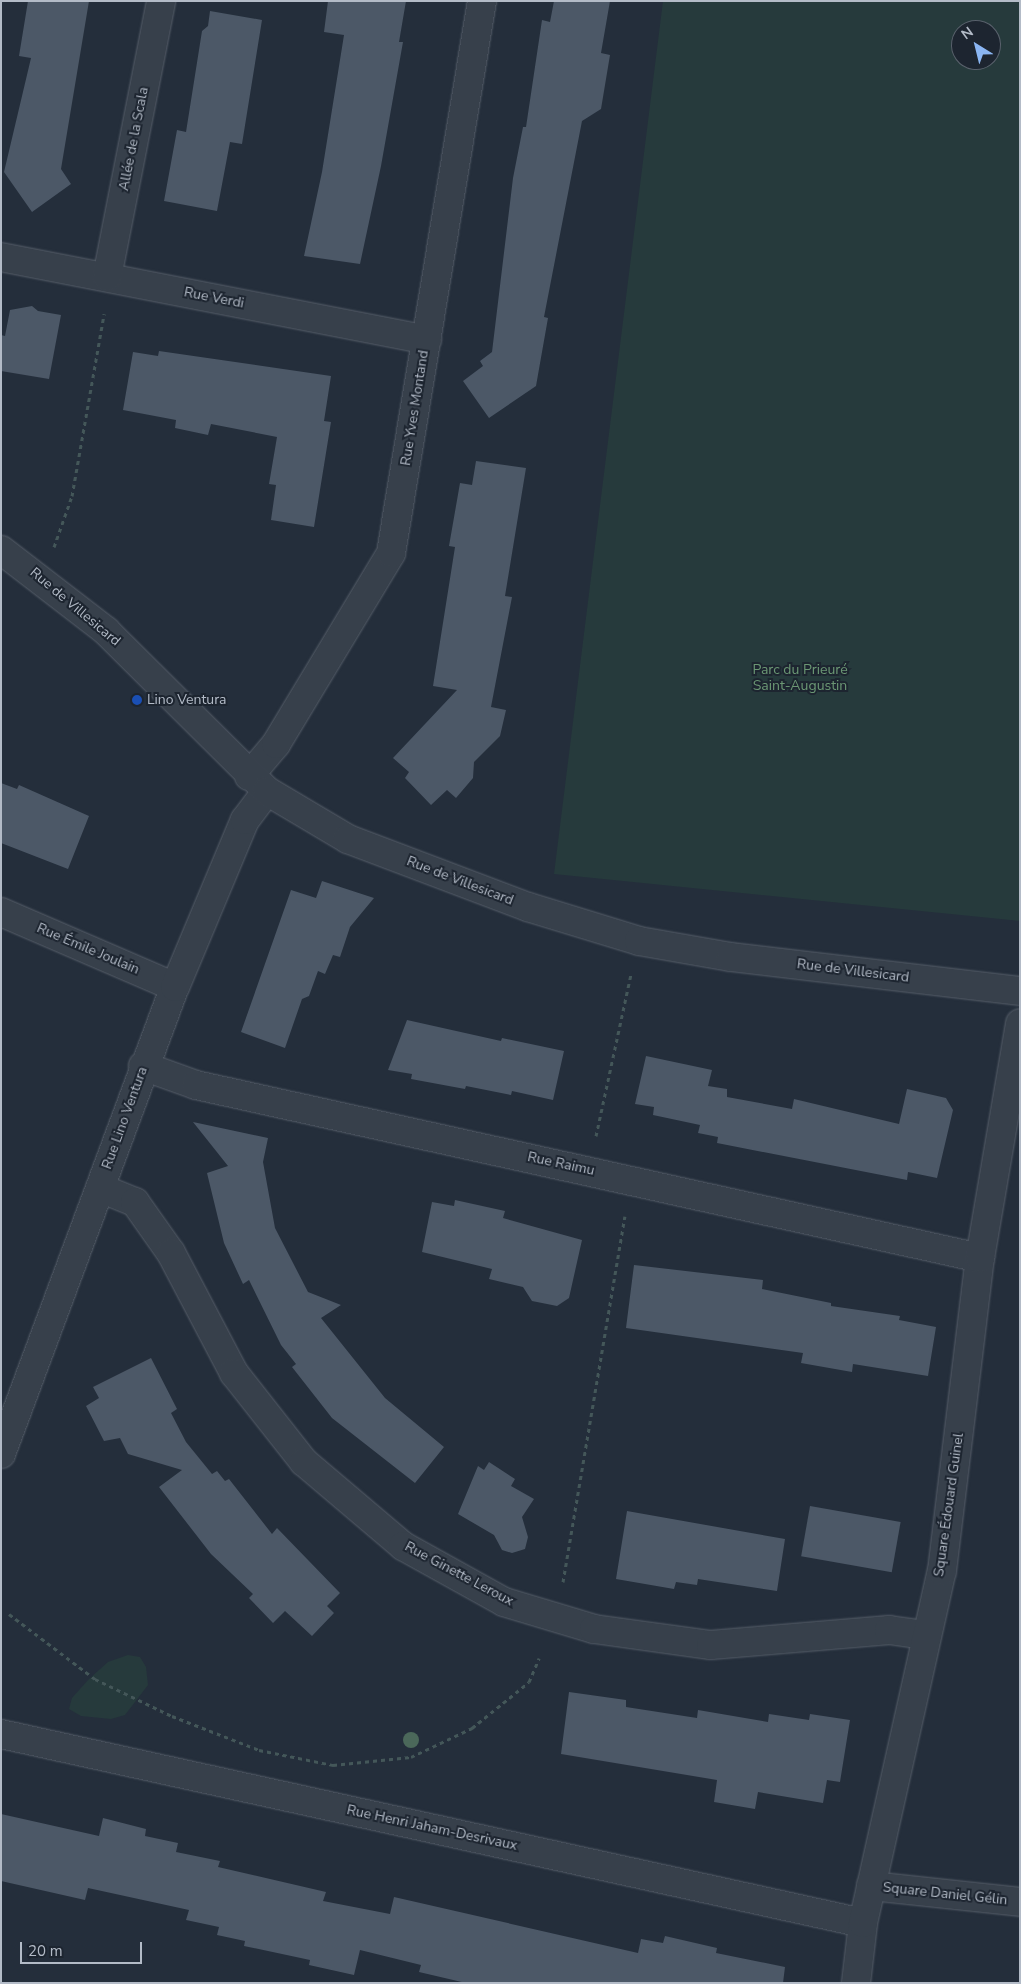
<!DOCTYPE html>
<meta charset="utf-8">
<style>
body{margin:0}
#map{position:relative;width:1021px;height:1984px;overflow:hidden;background:#242e3b;font-family:"Nunito Sans",sans-serif}
div>[style]{position:absolute}
.green>*{inset:0;background:#263a3c}
.building>*{inset:0;background:#4c5867;transform-origin:0 0}
.path>*{height:3px;margin-top:-1.5px;transform-origin:0;background:repeating-linear-gradient(90deg,#445759 0 4px,transparent 0 8px)}
.roads{filter:drop-shadow(0 0 1px #565e69) drop-shadow(0 0 1px #565e69)}
.minor>*{height:28px;margin:-14px;padding:0 14px;transform-origin:14px;border-radius:14px;background:#37404b}
.tertiary>*{height:28px;margin:-14px;padding:0 14px;transform-origin:14px;border-radius:14px;background:#37404b}
.trees>*{width:16px;height:16px;margin:-8px;border-radius:50%;background:#4b685a}
.dots>*{width:14px;height:14px;translate:-50% -50%;box-sizing:border-box;border:2px solid #1d2530;border-radius:50%}
span{translate:-50% -50%;white-space:nowrap;text-align:center;line-height:1.15;-webkit-text-stroke:4px #1d2530;paint-order:stroke}
.street-label{font-size:14px;color:#b3bbc7}
.park-label{font-size:14px;color:#6b9774}
.poi-label{font-size:14px;color:#b3bbc7}
.left{translate:0 -50%;text-align:left}
.frame{position:absolute;inset:0;border:2px solid #b3bbc7;pointer-events:none}
.north{position:absolute;left:951px;top:20px;width:50px;height:50px;box-sizing:border-box;background:#1d2530;border:1px solid #59616c;border-radius:50%;rotate:324deg;font-size:14px;font-weight:700;line-height:20px;text-align:center;color:#b3bbc7}
.north::after{content:'';display:block;margin:auto;width:18px;height:22px;background:#8bb6f3;clip-path:polygon(50% 0,100% 100%,50% 72%,0 100%)}
.scale{position:absolute;left:20px;top:1942px;width:122px;height:22px;box-sizing:border-box;border:2px solid #b3bbc7;border-top:0;padding-left:6px;font-size:15px;line-height:18px;white-space:nowrap;color:#b3bbc7;-webkit-text-stroke:4px #1d2530;paint-order:stroke}
</style>
<div id="map">
<div class="green">
<i style="clip-path:polygon(evenodd,663px 1px,1020px 1px,1020px 921px,554px 874px,663px 1px,961px 30px,991px 30px,991px 60px,961px 60px,961px 30px)"></i>
<i style="clip-path:polygon(128px 1655px,140px 1657px,146px 1667px,148px 1685px,125px 1715px,111px 1719px,81px 1716px,69px 1709px,72px 1698px,89px 1679px,108px 1662px)"></i>
</div>
<div class="building">
<i style="clip-path:polygon(28px 1px,89px 1px,61px 169px,71px 184px,32px 212px,4px 172px,31px 58px,19px 56px)"></i>
<i style="clip-path:polygon(328px 1px,406px 1px,399px 42px,403px 42px,381px 166px,360px 264px,304px 256px,322px 172px,344px 35px,324px 32px)"></i>
<i style="clip-path:polygon(554px 1px,610px 1px,601px 53px,610px 55px,601px 109px,582px 121px,544px 317px,548px 318px,536px 386px,489px 418px,463px 381px,483px 366px,480px 361px,492px 352px,513px 178px,523px 127px,526px 127px,542px 20px,550px 22px)"></i>
<i style="clip-path:polygon(210px 11px,262px 20px,242px 144px,230px 142px,217px 211px,164px 201px,177px 130px,186px 132px,202px 31px,208px 26px)"></i>
<i style="clip-path:polygon(32px 306px,38px 311px,61px 315px,49px 379px,1px 371px,1px 335px,5px 336px,10px 310px)"></i>
<i style="clip-path:polygon(159px 351px,331px 376px,324px 421px,331px 422px,314px 527px,271px 520px,276px 485px,269px 484px,277px 437px,211px 424px,208px 435px,175px 428px,176px 420px,123px 410px,133px 352px,158px 356px)"></i>
<i style="clip-path:polygon(476px 461px,526px 468px,505px 596px,512px 597px,491px 707px,506px 710px,500px 736px,474px 762px,473px 778px,456px 798px,447px 790px,431px 805px,405px 778px,409px 772px,393px 758px,457px 690px,433px 686px,455px 547px,449px 546px,460px 483px,472px 485px)"></i>
<i style="clip-path:polygon(1px 783px,17px 789px,19px 785px,89px 816px,68px 869px,1px 843px)"></i>
<i style="clip-path:polygon(322px 881px,374px 898px,350px 927px,340px 957px,333px 955px,325px 974px,318px 971px,309px 996px,302px 999px,285px 1048px,241px 1032px,291px 890px,316px 898px)"></i>
<i style="clip-path:polygon(407px 1020px,501px 1041px,502px 1038px,564px 1051px,553px 1100px,512px 1091px,511px 1095px,466px 1086px,465px 1089px,411px 1079px,412px 1074px,388px 1070px)"></i>
<i style="clip-path:polygon(646px 1056px,712px 1070px,708px 1086px,727px 1089px,727px 1097px,792px 1109px,794px 1099px,899px 1124px,907px 1089px,946px 1098px,953px 1110px,937px 1178px,908px 1172px,907px 1180px,717px 1143px,718px 1137px,698px 1133px,700px 1125px,653px 1115px,654px 1107px,635px 1104px)"></i>
<i style="clip-path:polygon(193px 1122px,268px 1138px,263px 1162px,275px 1228px,308px 1292px,341px 1305px,321px 1318px,385px 1398px,444px 1447px,415px 1483px,332px 1418px,292px 1367px,296px 1364px,281px 1345px,249px 1280px,243px 1284px,224px 1243px,207px 1173px,228px 1166px)"></i>
<i style="clip-path:polygon(455px 1200px,505px 1211px,503px 1218px,582px 1240px,569px 1298px,557px 1306px,532px 1301px,523px 1287px,489px 1279px,492px 1269px,422px 1252px,432px 1202px,454px 1206px)"></i>
<i style="clip-path:polygon(634px 1265px,763px 1280px,762px 1289px,831px 1303px,831px 1306px,900px 1316px,899px 1320px,936px 1327px,928px 1376px,853px 1364px,852px 1372px,801px 1363px,803px 1353px,626px 1328px)"></i>
<i style="clip-path:polygon(151px 1358px,177px 1409px,171px 1413px,186px 1442px,212px 1474px,217px 1471px,225px 1481px,229px 1479px,272px 1534px,277px 1528px,340px 1593px,327px 1606px,334px 1613px,312px 1636px,285px 1611px,273px 1623px,249px 1598px,253px 1594px,211px 1554px,159px 1487px,182px 1470px,128px 1454px,120px 1438px,104px 1441px,86px 1406px,99px 1398px,93px 1387px)"></i>
<i style="clip-path:polygon(489px 1462px,515px 1479px,511px 1486px,534px 1499px,522px 1517px,528px 1537px,525px 1549px,512px 1553px,502px 1550px,494px 1535px,458px 1514px,478px 1466px,484px 1470px)"></i>
<i style="left:810px;top:1506px;width:92px;height:51px;rotate:10deg"></i>
<i style="clip-path:polygon(627px 1511px,785px 1539px,777px 1591px,698px 1579px,697px 1585px,676px 1582px,674px 1589px,616px 1579px)"></i>
<i style="clip-path:polygon(569px 1692px,626px 1700px,626px 1707px,697px 1718px,698px 1710px,768px 1722px,769px 1714px,809px 1720px,810px 1714px,850px 1720px,840px 1782px,827px 1780px,823px 1803px,758px 1792px,755px 1809px,714px 1802px,717px 1780px,561px 1754px)"></i>
<i style="clip-path:polygon(1px 1814px,99px 1836px,103px 1818px,146px 1829px,145px 1836px,178px 1843px,176px 1852px,220px 1861px,218px 1867px,326px 1892px,323px 1901px,390px 1914px,394px 1897px,638px 1953px,641px 1939px,663px 1943px,665px 1936px,717px 1948px,716px 1953px,785px 1967px,783px 1983px,466px 1983px,419px 1972px,421px 1965px,360px 1950px,354px 1975px,309px 1965px,310px 1960px,244px 1946px,245px 1941px,217px 1935px,219px 1927px,186px 1920px,189px 1910px,88px 1888px,85px 1900px,1px 1881px)"></i>
</div>
<div class="path">
<i style="left:54px;top:547px;width:54px;rotate:-70.6deg"></i>
<i style="left:72px;top:496px;width:185px;rotate:-80deg"></i>
<i style="left:596px;top:1136px;width:166px;rotate:-77.8deg"></i>
<i style="left:563px;top:1582px;width:371px;rotate:-80.4deg"></i>
<i style="left:9px;top:1614px;width:108px;rotate:37.1deg"></i>
<i style="left:95px;top:1679px;width:85px;rotate:25.7deg"></i>
<i style="left:172px;top:1716px;width:93px;rotate:21.3deg"></i>
<i style="left:259px;top:1750px;width:76px;rotate:11.5deg"></i>
<i style="left:333px;top:1765px;width:78px;rotate:-5.9deg"></i>
<i style="left:411px;top:1757px;width:68px;rotate:-25.4deg"></i>
<i style="left:472px;top:1728px;width:73px;rotate:-38.9deg"></i>
<i style="left:529px;top:1682px;width:26px;rotate:-67deg"></i>
</div>
<div class="roads">
<div class="minor">
<i style="left:1px;top:257px;width:434px;rotate:11deg"></i>
<i style="left:107px;top:277px;width:281px;rotate:-78.9deg"></i>
<i style="left:249px;top:776px;width:42px;rotate:-49.8deg"></i>
<i style="left:276px;top:744px;width:223px;rotate:-58.9deg"></i>
<i style="left:391px;top:553px;width:559px;rotate:-80.64deg"></i>
<i style="left:1px;top:912px;width:189px;rotate:23.3deg"></i>
<i style="left:143px;top:1066px;width:56px;rotate:19.7deg"></i>
<i style="left:196px;top:1085px;width:803px;rotate:12.44deg"></i>
<i style="left:100px;top:1188px;width:38px;rotate:22deg"></i>
<i style="left:135px;top:1202px;width:62px;rotate:54.8deg"></i>
<i style="left:171px;top:1253px;width:136px;rotate:62.3deg"></i>
<i style="left:234px;top:1373px;width:113px;rotate:51.8deg"></i>
<i style="left:304px;top:1462px;width:130px;rotate:40.3deg"></i>
<i style="left:403px;top:1546px;width:115px;rotate:29deg"></i>
<i style="left:504px;top:1602px;width:94px;rotate:16.7deg"></i>
<i style="left:594px;top:1629px;width:118px;rotate:7.8deg"></i>
<i style="left:711px;top:1645px;width:179px;rotate:-4.8deg"></i>
<i style="left:889px;top:1630px;width:37px;rotate:8deg"></i>
<i style="left:1px;top:1454px;width:498px;rotate:-69.6deg"></i>
<i style="left:175px;top:987px;width:181px;rotate:-67.3deg"></i>
<i style="left:245px;top:820px;width:36px;rotate:-53deg"></i>
<i style="left:1px;top:1734px;width:882px;rotate:12.37deg"></i>
<i style="left:871px;top:1886px;width:150px;rotate:6.1deg"></i>
<i style="left:856px;top:1983px;width:60px;rotate:-83.3deg"></i>
<i style="left:863px;top:1923px;width:361px;rotate:-77.4deg"></i>
<i style="left:942px;top:1571px;width:315px;rotate:-83.1deg"></i>
<i style="left:980px;top:1258px;width:238px;rotate:-80.3deg"></i>
</div>
<div class="tertiary">
<i style="left:1px;top:550px;width:133px;rotate:37.6deg"></i>
<i style="left:106px;top:631px;width:227px;rotate:44.8deg"></i>
<i style="left:267px;top:791px;width:94px;rotate:30.7deg"></i>
<i style="left:348px;top:839px;width:192px;rotate:20.7deg"></i>
<i style="left:528px;top:907px;width:116px;rotate:17deg"></i>
<i style="left:639px;top:941px;width:93px;rotate:9.9deg"></i>
<i style="left:731px;top:957px;width:291px;rotate:6.7deg"></i>
</div>
</div>
<div class="trees">
<i style="left:411px;top:1740px"></i>
</div>
<div class="dots">
<i style="left:137px;top:700px;background:#1a4fb4"></i>
</div>
<div class="street-label">
<span style="left:134px;top:139px;rotate:-79deg">Allée de la Scala</span>
<span style="left:214px;top:298px;rotate:11deg">Rue Verdi</span>
<span style="left:415px;top:408px;rotate:-81deg">Rue Yves Montand</span>
<span style="left:75px;top:607px;rotate:40deg">Rue de Villesicard</span>
<span style="left:460px;top:881px;rotate:21deg">Rue de Villesicard</span>
<span style="left:88px;top:949px;rotate:23deg">Rue Émile Joulain</span>
<span style="left:853px;top:971px;rotate:7deg">Rue de Villesicard</span>
<span style="left:125px;top:1118px;rotate:-70deg">Rue Lino Ventura</span>
<span style="left:561px;top:1164px;rotate:12deg">Rue Raimu</span>
<span style="left:949px;top:1505px;rotate:-82deg">Square Édouard Guinel</span>
<span style="left:459px;top:1574px;rotate:28deg">Rue Ginette Leroux</span>
<span style="left:432px;top:1828px;rotate:12deg">Rue Henri Jaham-Desrivaux</span>
<span style="left:945px;top:1894px;rotate:6deg">Square Daniel Gélin</span>
</div>
<div class="park-label">
<span style="left:800px;top:678px">Parc du Prieuré<br>Saint-Augustin</span>
</div>
<div class="poi-label">
<span class="left" style="left:147px;top:700px">Lino Ventura</span>
</div>
<div class="frame"></div>
<div class="north">N</div>
<div class="scale">20 m</div>
</div>
